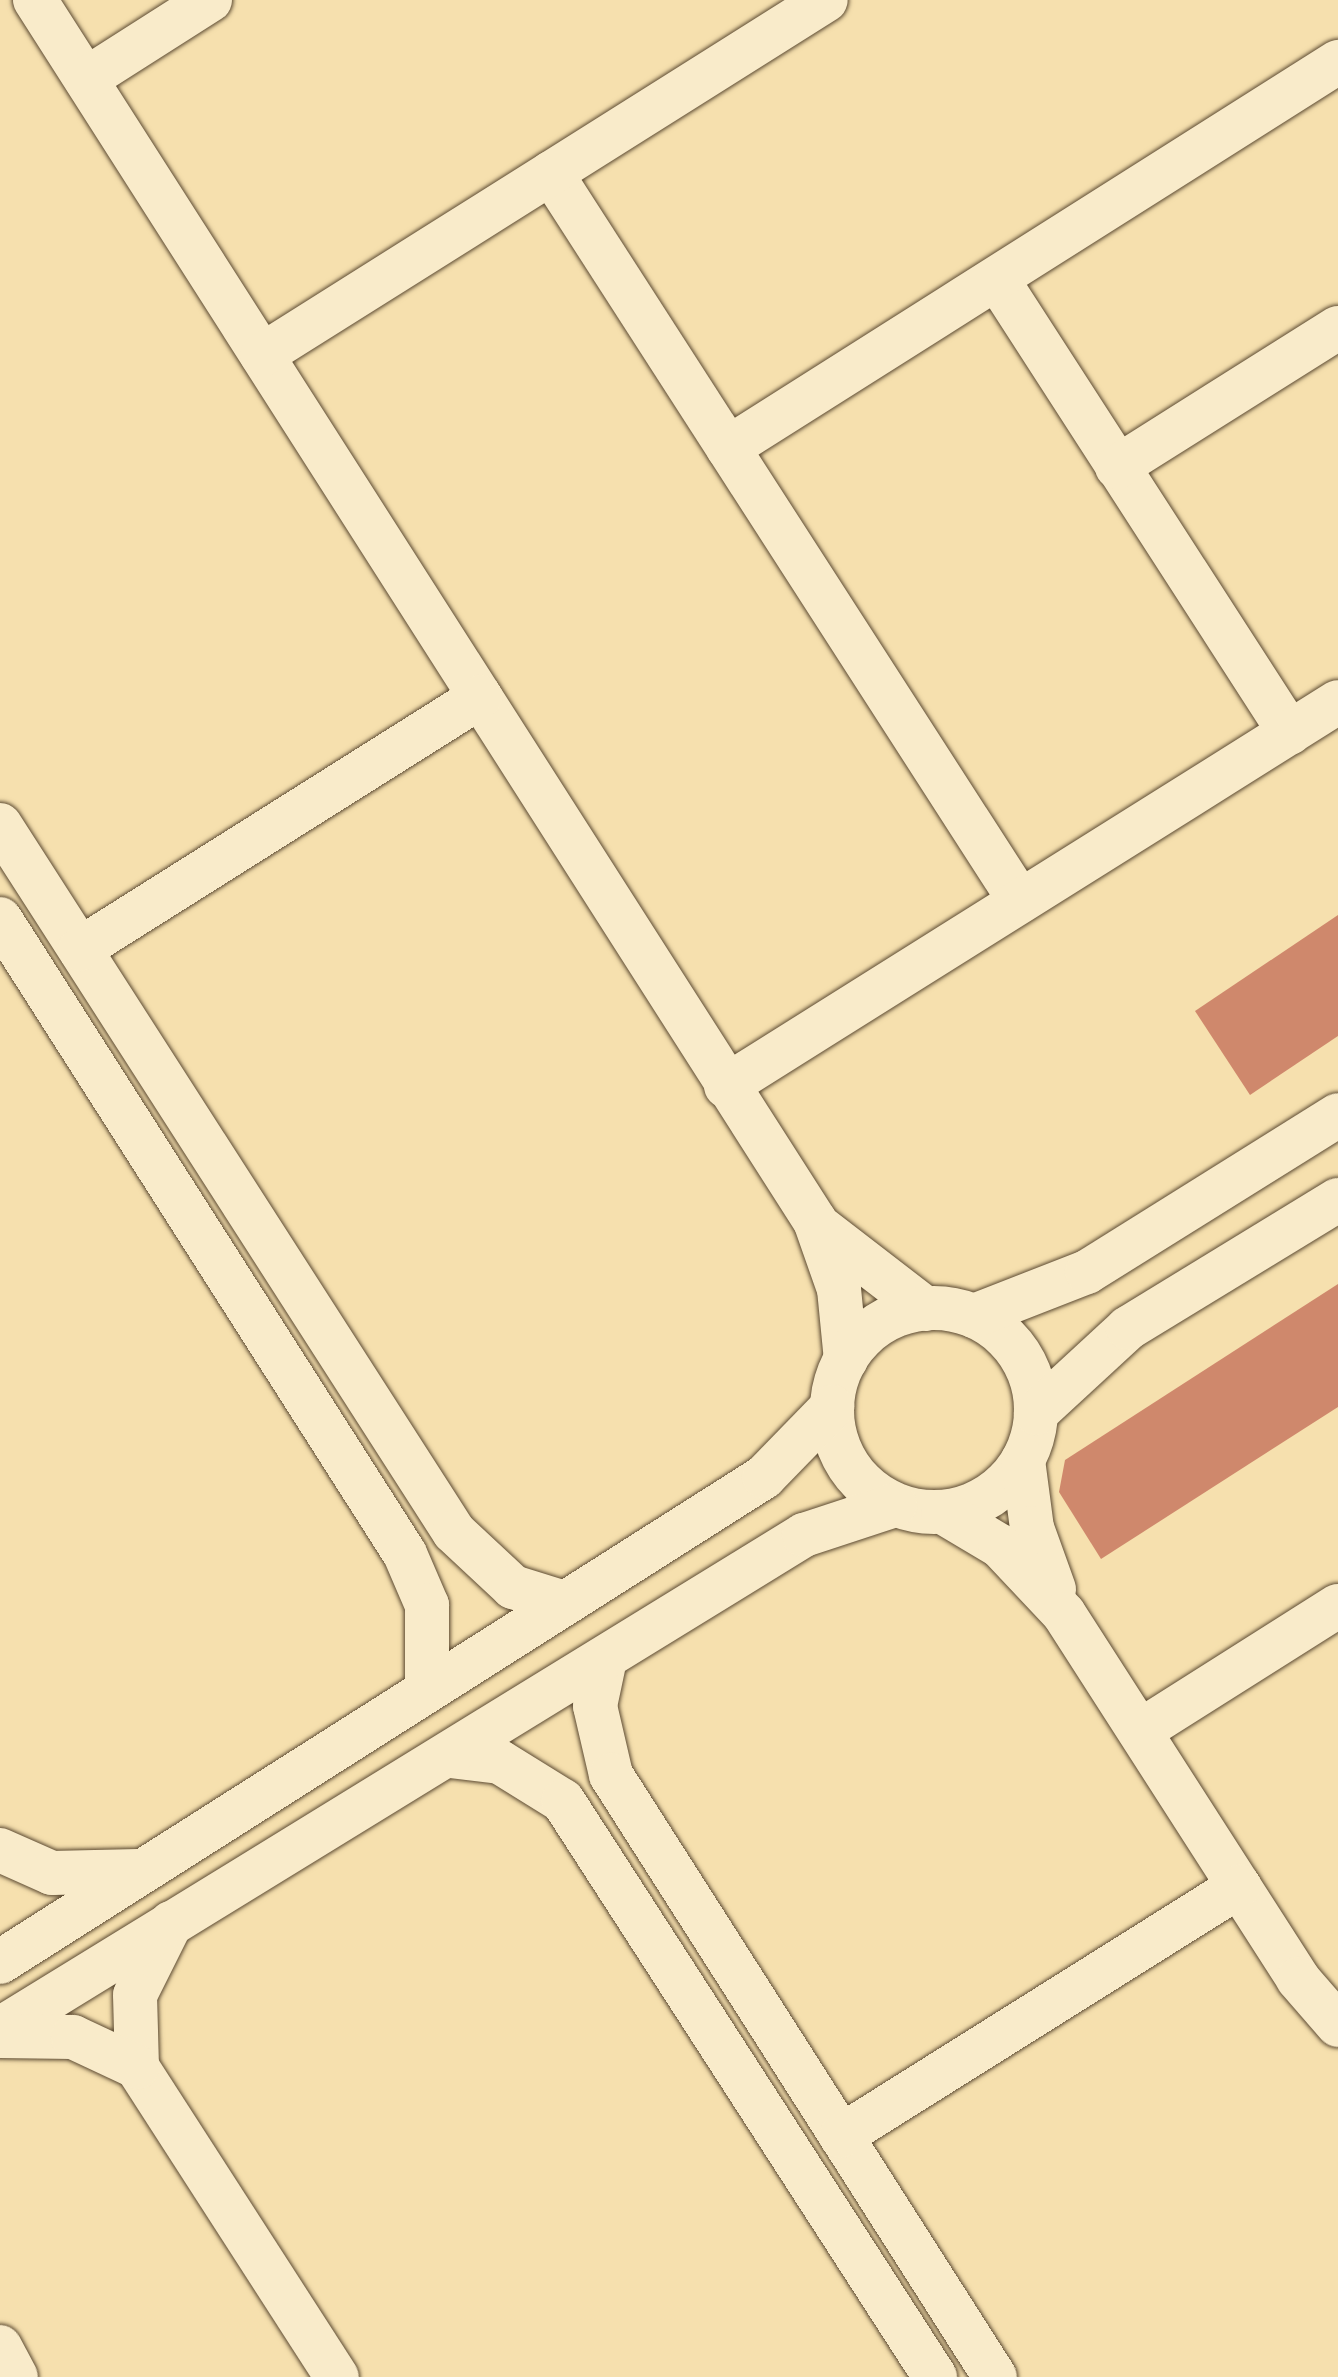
<!DOCTYPE html>
<style>
body{margin:0}
#map{position:relative;width:1338px;height:2377px;overflow:hidden;background:#f6e0ae;font-family:"IM FELL Double Pica",serif}
div>[style]{position:absolute}
.building>*{inset:0;background:#cf886c}
.roads{filter:drop-shadow(0 0 2px #5c4a32) drop-shadow(0 0 2px #5c4a32)}
.minor>*{height:44px;margin:-22px;padding:0 22px;transform-origin:22px;border-radius:22px;background:#f9ebca}
.minor>.ring{margin:-22px;padding:0;box-sizing:content-box;background:none;border:44px solid #f9ebca;border-radius:50%}
span{translate:-50% -50%;white-space:nowrap;text-align:center;line-height:1.15;-webkit-text-stroke:6px #f9ebca;paint-order:stroke}
</style>
<div id="map">
<div class="building">
<i style="clip-path:polygon(1338px 915px,1338px 1036px,1250px 1095px,1195px 1011px)"></i>
<i style="clip-path:polygon(1338px 1284px,1338px 1407px,1101px 1559px,1059px 1492px,1065px 1460px)"></i>
</div>
<div class="roads">
<div class="minor">
<i style="left:35px;top:0;width:1449px;rotate:57.43deg"></i>
<i style="left:815px;top:1221px;width:72px;rotate:70.6deg"></i>
<i style="left:839px;top:1289px;width:71px;rotate:84.4deg"></i>
<i style="left:86px;top:79px;width:147px;rotate:-32.5deg"></i>
<i style="left:551px;top:173px;width:866px;rotate:57.21deg"></i>
<i style="left:997px;top:279px;width:540px;rotate:57.16deg"></i>
<i style="left:262px;top:355px;width:666px;rotate:-32.19deg"></i>
<i style="left:728px;top:448px;width:722px;rotate:-32.33deg"></i>
<i style="left:1117px;top:467px;width:261px;rotate:-32.2deg"></i>
<i style="left:0;top:825px;width:840px;rotate:57.29deg"></i>
<i style="left:454px;top:1532px;width:81px;rotate:43deg"></i>
<i style="left:513px;top:1587px;width:53px;rotate:17.4deg"></i>
<i style="left:0;top:919px;width:753px;rotate:57.47deg"></i>
<i style="left:405px;top:1554px;width:56px;rotate:66.7deg"></i>
<i style="left:427px;top:1605px;width:84px;rotate:90deg"></i>
<i style="left:80px;top:949px;width:473px;rotate:-32.2deg"></i>
<i style="left:726px;top:1086px;width:722px;rotate:-32.11deg"></i>
<i style="left:822px;top:1229px;width:131px;rotate:37.6deg"></i>
<i class="ring" style="left:832px;top:1308px;width:160px;height:160px"></i>
<i style="left:974px;top:1316px;width:121px;rotate:-21.3deg"></i>
<i style="left:1087px;top:1272px;width:296px;rotate:-32deg"></i>
<i style="left:1036px;top:1413px;width:125px;rotate:-42.7deg"></i>
<i style="left:1128px;top:1328px;width:246px;rotate:-31.4deg"></i>
<i style="left:1023px;top:1460px;width:69px;rotate:82.5deg"></i>
<i style="left:1032px;top:1528px;width:65px;rotate:70.2deg"></i>
<i style="left:943px;top:1512px;width:66px;rotate:30.8deg"></i>
<i style="left:1000px;top:1546px;width:93px;rotate:46.7deg"></i>
<i style="left:1064px;top:1614px;width:434px;rotate:57.3deg"></i>
<i style="left:1298px;top:1979px;width:61px;rotate:49deg"></i>
<i style="left:605px;top:1659px;width:48px;rotate:102deg"></i>
<i style="left:595px;top:1706px;width:71px;rotate:76.9deg"></i>
<i style="left:611px;top:1775px;width:714px;rotate:57.47deg"></i>
<i style="left:1140px;top:1731px;width:234px;rotate:-32.3deg"></i>
<i style="left:450px;top:1756px;width:50px;rotate:6.8deg"></i>
<i style="left:500px;top:1762px;width:74px;rotate:31.8deg"></i>
<i style="left:563px;top:1801px;width:686px;rotate:57.14deg"></i>
<i style="left:0;top:1850px;width:57px;rotate:23.9deg"></i>
<i style="left:52px;top:1873px;width:86px;rotate:-1.3deg"></i>
<i style="left:171px;top:1923px;width:80px;rotate:116.6deg"></i>
<i style="left:135px;top:1995px;width:72px;rotate:88.4deg"></i>
<i style="left:137px;top:2067px;width:369px;rotate:57.2deg"></i>
<i style="left:0;top:1962px;width:905px;rotate:-32.41deg"></i>
<i style="left:764px;top:1477px;width:98px;rotate:-45.8deg"></i>
<i style="left:0;top:2029px;width:944px;rotate:-31.57deg"></i>
<i style="left:804px;top:1535px;width:96px;rotate:-18.2deg"></i>
<i style="left:0;top:2036px;width:73px;rotate:0.8deg"></i>
<i style="left:73px;top:2037px;width:71px;rotate:25.1deg"></i>
<i style="left:841px;top:2136px;width:470px;rotate:-32.1deg"></i>
<i style="left:0;top:2347px;width:34px;rotate:62deg"></i>
</div>
</div>
</div>
